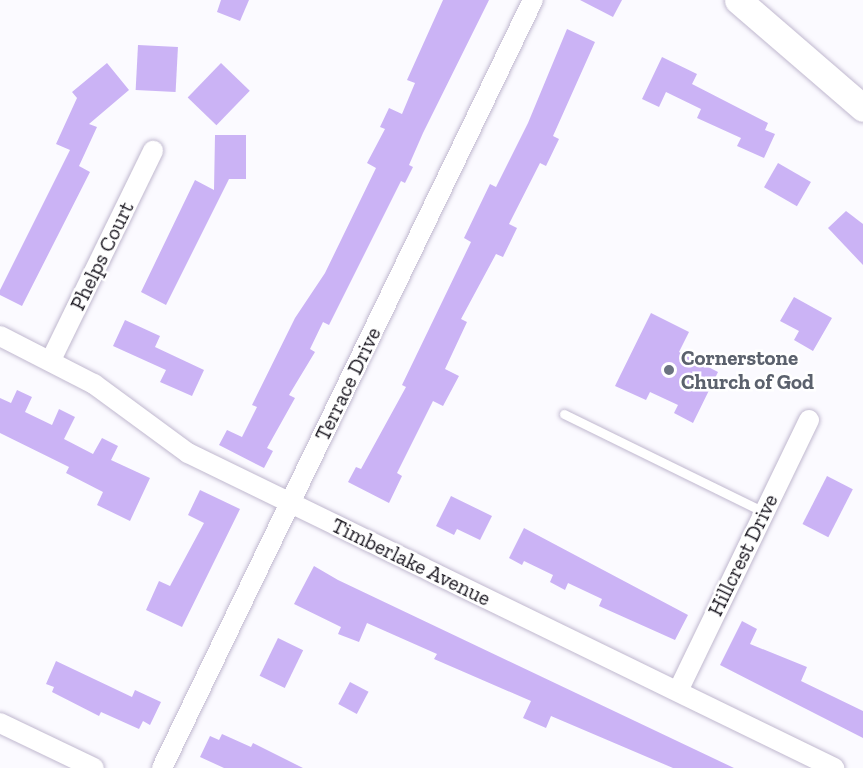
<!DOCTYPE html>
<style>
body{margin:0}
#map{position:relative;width:863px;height:768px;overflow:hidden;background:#fbfaff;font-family:"Zilla Slab",serif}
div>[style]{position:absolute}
.building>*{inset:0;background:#cbb3f5;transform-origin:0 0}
.roads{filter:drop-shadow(0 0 2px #c0b8cf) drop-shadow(0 0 2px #c0b8cf)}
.lane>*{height:9px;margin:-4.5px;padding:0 4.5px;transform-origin:4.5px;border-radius:4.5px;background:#fff}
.street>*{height:20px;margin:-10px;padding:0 10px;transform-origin:10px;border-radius:10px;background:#fff}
.secondary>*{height:27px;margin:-13.5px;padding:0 13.5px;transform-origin:13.5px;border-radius:13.5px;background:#fff}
.dots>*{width:16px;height:16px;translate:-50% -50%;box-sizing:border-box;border:3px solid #fff;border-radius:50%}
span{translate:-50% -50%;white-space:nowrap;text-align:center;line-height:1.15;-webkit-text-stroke:5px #fff;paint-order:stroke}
.street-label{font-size:21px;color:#1a1720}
.worship-label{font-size:21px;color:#5b616d;font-weight:700}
.left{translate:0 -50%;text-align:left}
</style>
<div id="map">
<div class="building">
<i style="clip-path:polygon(221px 0,249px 0,240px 21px,217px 12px)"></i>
<i style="clip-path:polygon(443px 0,489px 0,423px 133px,409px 165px,413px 167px,405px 183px,401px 181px,329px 325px,323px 322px,310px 349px,315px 352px,289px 395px,295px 398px,267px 448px,273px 451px,264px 468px,219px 445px,227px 430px,242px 437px,257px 407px,252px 405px,295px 318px,325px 273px,376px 168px,367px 163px,385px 129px,380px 127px,389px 108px,402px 114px,415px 83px,407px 80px)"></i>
<i style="clip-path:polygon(580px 0,622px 0,613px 17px)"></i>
<i style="clip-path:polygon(567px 29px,595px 42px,553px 136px,559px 139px,546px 166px,540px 163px,509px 224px,517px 228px,503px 257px,496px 254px,461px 319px,467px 322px,445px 369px,459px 376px,443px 406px,433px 401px,397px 473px,402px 476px,389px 503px,348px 482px,356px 467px,361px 469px,406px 387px,402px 385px,471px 242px,464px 238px,490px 184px,496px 187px,528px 123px)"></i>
<i style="left:138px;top:45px;width:40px;height:45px;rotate:3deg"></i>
<i style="clip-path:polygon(662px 57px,697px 74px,692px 84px,768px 123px,765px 130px,775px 134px,764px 158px,737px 146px,741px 138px,697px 118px,701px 109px,666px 92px,659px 107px,642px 99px)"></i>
<i style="clip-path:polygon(107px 63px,129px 90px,89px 124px,97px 127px,79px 166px,90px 172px,22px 306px,0 295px,0 290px,70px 150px,56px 144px,77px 98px,72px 92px)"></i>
<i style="left:221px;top:63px;width:40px;height:48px;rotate:44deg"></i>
<i style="clip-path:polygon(215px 135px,246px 135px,246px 179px,229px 179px,166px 305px,141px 292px,195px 180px,214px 190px)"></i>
<i style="left:778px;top:163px;width:38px;height:28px;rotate:30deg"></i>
<i style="clip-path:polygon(846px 211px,863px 224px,863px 265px,828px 228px)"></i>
<i style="clip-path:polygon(794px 297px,832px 318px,813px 351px,794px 340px,799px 331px,780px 321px)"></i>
<i style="clip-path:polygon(651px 313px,689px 332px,679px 352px,718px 372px,693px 423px,674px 413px,678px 405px,650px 392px,646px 400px,615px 386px)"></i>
<i style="clip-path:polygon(125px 320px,160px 336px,155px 347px,204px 370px,192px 396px,160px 382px,166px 370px,113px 346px)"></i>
<i style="clip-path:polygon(17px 390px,32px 397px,25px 412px,52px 425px,59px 409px,75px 417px,64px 439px,93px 454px,102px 438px,118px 446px,111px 460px,150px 478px,130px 521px,97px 505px,103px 492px,66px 473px,69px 467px,0 433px,0 398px,11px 403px)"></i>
<i style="left:827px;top:476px;width:29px;height:54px;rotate:27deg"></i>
<i style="clip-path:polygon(200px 490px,240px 509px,182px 627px,146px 610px,159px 581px,170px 586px,204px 523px,188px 515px)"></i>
<i style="clip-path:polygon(451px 496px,492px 516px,480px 540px,457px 529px,454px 535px,436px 526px)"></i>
<i style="clip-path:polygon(524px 528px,688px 615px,675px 640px,599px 606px,602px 599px,568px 583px,565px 590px,550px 582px,553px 575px,524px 561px,522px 565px,509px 558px)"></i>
<i style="clip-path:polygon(314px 566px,338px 580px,734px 768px,673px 768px,551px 716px,546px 728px,523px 718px,531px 701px,434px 659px,437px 654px,367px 623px,359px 642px,338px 634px,341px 627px,294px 604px)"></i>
<i style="clip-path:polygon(742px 621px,757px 629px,750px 644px,807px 667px,801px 681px,863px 711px,863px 738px,720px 665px)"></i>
<i style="left:278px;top:638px;width:28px;height:42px;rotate:26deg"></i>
<i style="clip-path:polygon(56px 661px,132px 697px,135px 690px,161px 702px,150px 725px,143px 721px,139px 729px,101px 712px,99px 716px,52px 692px,54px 687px,46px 684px)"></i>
<i style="left:350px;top:682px;width:21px;height:25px;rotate:28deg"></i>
<i style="clip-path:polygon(222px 734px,251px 747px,253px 743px,303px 768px,224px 768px,200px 757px,210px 736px,219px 740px)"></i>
</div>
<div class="roads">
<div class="lane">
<i style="left:564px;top:414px;width:223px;rotate:26.1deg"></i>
</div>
<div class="street">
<i style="left:0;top:336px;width:106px;rotate:27.1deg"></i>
<i style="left:94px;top:384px;width:117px;rotate:36.3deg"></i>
<i style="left:188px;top:453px;width:719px;rotate:25.99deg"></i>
<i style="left:51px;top:360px;width:233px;rotate:-64deg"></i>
<i style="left:678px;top:691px;width:301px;rotate:-64.2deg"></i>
<i style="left:0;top:723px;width:104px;rotate:25.6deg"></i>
<i style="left:162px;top:768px;width:853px;rotate:-64.22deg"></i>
</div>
<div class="secondary">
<i style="left:738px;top:0;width:165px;rotate:40.8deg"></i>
</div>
</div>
<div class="dots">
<i style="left:669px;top:370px;background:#6b7280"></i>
</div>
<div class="street-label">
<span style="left:102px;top:256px;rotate:-64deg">Phelps Court</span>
<span style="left:348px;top:384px;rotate:-64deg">Terrace Drive</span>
<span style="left:743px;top:555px;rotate:-64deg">Hillcrest Drive</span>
<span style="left:411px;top:562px;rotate:26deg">Timberlake Avenue</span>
</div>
<div class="worship-label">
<span class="left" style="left:681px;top:370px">Cornerstone<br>Church of God</span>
</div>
</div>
